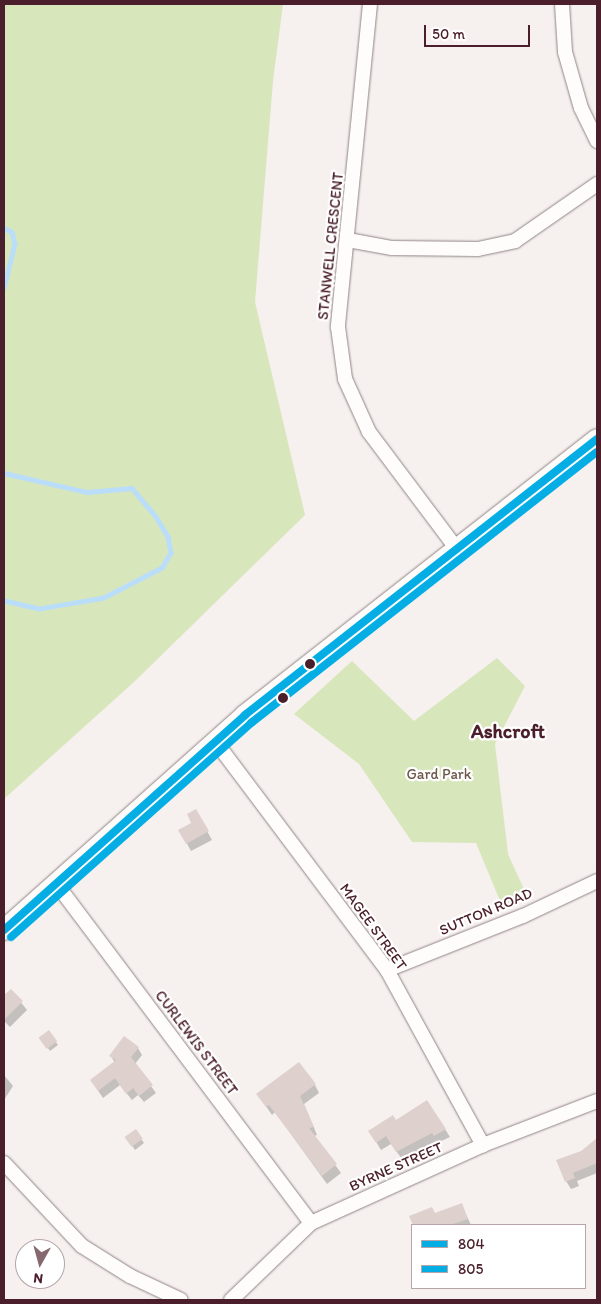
<!DOCTYPE html>
<style>
body{margin:0}
#map{position:relative;width:601px;height:1304px;overflow:hidden;background:#f6f0ee;font-family:Itim,sans-serif}
div>[style]{position:absolute}
.green>*{inset:0;background:#d8e6bc}
.shadow>*{inset:0;background:#0003}
.stream>*{height:4.5px;margin:-2.25px;padding:0 2.25px;transform-origin:2.25px;border-radius:2.25px;background:#badefa}
.building>*{inset:0;background:#ded1cd;transform-origin:0 0}
.roads{filter:drop-shadow(0 0 1px #908586) drop-shadow(0 0 1px #908586)}
.street>*{height:14px;margin:-7px;padding:0 7px;transform-origin:7px;border-radius:7px;background:#fefdfc}
.secondary>*{height:20px;margin:-10px;padding:0 10px;transform-origin:10px;border-radius:10px;background:#fefdfc}
.bus-1>*{height:8px;margin:-4px;padding:0 4px;transform-origin:4px;border-radius:4px;background:#04aee5}
.bus-2>*{height:8px;margin:-4px;padding:0 4px;transform-origin:4px;border-radius:4px;background:#04aee5}
.dots>*{width:14px;height:14px;translate:-50% -50%;box-sizing:border-box;border:2px solid #fff;border-radius:50%}
span{translate:-50% -50%;white-space:nowrap;text-align:center;line-height:1.15;-webkit-text-stroke:4.5px #fff;paint-order:stroke}
.street-label{font-size:15px;color:#4a1f2b}
.park-label{font-size:15px;color:#6d584a}
.district-label{font-size:20px;color:#4a1f2b;font-weight:700}
.frame{position:absolute;inset:0;border:5px solid #4a1f2b;pointer-events:none}
.legend{position:absolute;left:411px;top:1224px;width:175px;height:65px;box-sizing:border-box;background:#fff;border:1px solid #b7a5aa;margin:0;padding:6px 9px;list-style:none;font-size:15px;color:#4a1f2b}
.legend li{display:flex;align-items:center;gap:10px;height:25px}
.legend b{width:25px;border:1px solid #b7a5aa}
.north{position:absolute;left:15px;top:1239px;width:50px;height:50px;box-sizing:border-box;background:#fff;border:1px solid #b7a5aa;border-radius:50%;rotate:187deg;font-size:14px;font-weight:700;line-height:20px;text-align:center;color:#4a1f2b}
.north::after{content:'';display:block;margin:auto;width:18px;height:22px;background:#86686f;clip-path:polygon(50% 0,100% 100%,50% 72%,0 100%)}
.scale{position:absolute;left:424px;top:25px;width:106px;height:22px;box-sizing:border-box;border:2px solid #4a1f2b;border-top:0;padding-left:6px;font-size:15px;line-height:18px;white-space:nowrap;color:#4a1f2b;-webkit-text-stroke:4px #fff;paint-order:stroke}
</style>
<div id="map">
<div class="green">
<i style="clip-path:polygon(4px 4px,283px 4px,273px 81px,255px 302px,305px 515px,134px 682px,4px 799px)"></i>
<i style="clip-path:polygon(497px 658px,525px 686px,495px 744px,508px 854px,527px 896px,503px 908px,476px 843px,412px 842px,359px 764px,294px 714px,352px 661px,414px 721px)"></i>
</div>
<div class="shadow">
<i style="clip-path:polygon(196px 811px,212px 840px,191px 851px,180px 831px,193px 823px)"></i>
<i style="clip-path:polygon(11px 990px,27px 1010px,10px 1027px,4px 1021px,4px 997px)"></i>
<i style="clip-path:polygon(49px 1032px,58px 1045px,50px 1051px,43px 1041px)"></i>
<i style="clip-path:polygon(138px 1048px,142px 1055px,135px 1064px,156px 1093px,144px 1102px,138px 1095px,132px 1100px,120px 1085px,103px 1098px,91px 1080px,115px 1063px,111px 1056px)"></i>
<i style="clip-path:polygon(4px 1075px,13px 1086px,4px 1100px)"></i>
<i style="clip-path:polygon(315px 1085px,319px 1093px,304px 1104px,317px 1135px,314px 1136px,341px 1173px,327px 1184px,275px 1112px,272px 1115px,258px 1095px)"></i>
<i style="clip-path:polygon(396px 1122px,445px 1129px,450px 1137px,402px 1159px,391px 1144px,381px 1150px,375px 1140px)"></i>
<i style="clip-path:polygon(142px 1140px,144px 1143px,135px 1150px,129px 1141px)"></i>
<i style="clip-path:polygon(597px 1140px,597px 1173px,577px 1181px,579px 1186px,571px 1189px,566px 1181px,581px 1152px)"></i>
<i style="clip-path:polygon(461px 1204px,471px 1225px,414px 1225px,411px 1216px,435px 1214px)"></i>
</div>
<div class="stream">
<i style="left:4px;top:228px;width:9px;rotate:27deg"></i>
<i style="left:12px;top:232px;width:12px;rotate:76deg"></i>
<i style="left:15px;top:244px;width:45px;rotate:104deg"></i>
<i style="left:4px;top:473px;width:85px;rotate:12.9deg"></i>
<i style="left:87px;top:492px;width:45px;rotate:-5.1deg"></i>
<i style="left:132px;top:488px;width:35px;rotate:50deg"></i>
<i style="left:155px;top:515px;width:26px;rotate:59deg"></i>
<i style="left:168px;top:537px;width:16px;rotate:79deg"></i>
<i style="left:171px;top:553px;width:17px;rotate:121deg"></i>
<i style="left:162px;top:568px;width:65px;rotate:152.7deg"></i>
<i style="left:104px;top:598px;width:66px;rotate:170.4deg"></i>
<i style="left:39px;top:609px;width:36px;rotate:-167deg"></i>
</div>
<div class="building">
<i style="clip-path:polygon(196px 809px,209px 831px,186px 844px,178px 830px,191px 823px,187px 814px)"></i>
<i style="clip-path:polygon(11px 989px,23px 1001px,4px 1020px,4px 995px)"></i>
<i style="left:49px;top:1030px;width:14px;height:13px;rotate:54deg"></i>
<i style="clip-path:polygon(124px 1036px,139px 1047px,131px 1057px,153px 1085px,139px 1096px,133px 1088px,126px 1094px,115px 1078px,98px 1091px,90px 1080px,116px 1060px,109px 1056px)"></i>
<i style="clip-path:polygon(299px 1062px,316px 1084px,300px 1096px,314px 1127px,309px 1128px,337px 1164px,322px 1176px,269px 1105px,266px 1107px,256px 1094px)"></i>
<i style="clip-path:polygon(427px 1100px,446px 1129px,434px 1136px,432px 1133px,396px 1152px,386px 1136px,376px 1143px,368px 1131px,393px 1115px,396px 1120px)"></i>
<i style="left:136px;top:1129px;width:12px;height:14px;rotate:55deg"></i>
<i style="clip-path:polygon(597px 1138px,597px 1163px,573px 1173px,575px 1178px,565px 1182px,556px 1160px,581px 1151px)"></i>
<i style="clip-path:polygon(462px 1203px,468px 1219px,450px 1225px,413px 1225px,409px 1216px,432px 1207px,435px 1213px)"></i>
</div>
<div class="roads">
<div class="street">
<i style="left:370px;top:4px;width:325px;rotate:95.7deg"></i>
<i style="left:338px;top:327px;width:52px;rotate:82.3deg"></i>
<i style="left:345px;top:379px;width:58px;rotate:65.6deg"></i>
<i style="left:369px;top:432px;width:145px;rotate:53.1deg"></i>
<i style="left:562px;top:4px;width:48px;rotate:86.4deg"></i>
<i style="left:565px;top:52px;width:58px;rotate:74.1deg"></i>
<i style="left:581px;top:108px;width:37px;rotate:64deg"></i>
<i style="left:348px;top:240px;width:45px;rotate:10.3deg"></i>
<i style="left:392px;top:248px;width:86px;rotate:0.7deg"></i>
<i style="left:478px;top:249px;width:38px;rotate:-12deg"></i>
<i style="left:515px;top:241px;width:100px;rotate:-34.8deg"></i>
<i style="left:215px;top:741px;width:286px;rotate:53.1deg"></i>
<i style="left:387px;top:970px;width:200px;rotate:61.3deg"></i>
<i style="left:55px;top:882px;width:426px;rotate:53.1deg"></i>
<i style="left:387px;top:970px;width:146px;rotate:-21.7deg"></i>
<i style="left:523px;top:916px;width:82px;rotate:-25.3deg"></i>
<i style="left:4px;top:1163px;width:114px;rotate:46.8deg"></i>
<i style="left:82px;top:1246px;width:57px;rotate:32deg"></i>
<i style="left:130px;top:1276px;width:56px;rotate:25.2deg"></i>
<i style="left:231px;top:1300px;width:111px;rotate:-43.9deg"></i>
<i style="left:311px;top:1223px;width:189px;rotate:-24.4deg"></i>
<i style="left:483px;top:1145px;width:122px;rotate:-21.1deg"></i>
</div>
<div class="secondary">
<i style="left:4px;top:930px;width:323px;rotate:-41.7deg"></i>
<i style="left:245px;top:715px;width:447px;rotate:-38.1deg"></i>
</div>
</div>
<div class="bus-1">
<i style="left:4px;top:930px;width:323px;rotate:-41.7deg"></i>
<i style="left:245px;top:715px;width:447px;rotate:-38.1deg"></i>
</div>
<div class="bus-2">
<i style="left:11px;top:937px;width:322px;rotate:-41.7deg"></i>
<i style="left:251px;top:723px;width:439px;rotate:-38.1deg"></i>
</div>
<div class="dots">
<i style="left:310px;top:664px;background:#4a1f2b"></i>
<i style="left:283px;top:698px;background:#4a1f2b"></i>
</div>
<div class="street-label">
<span style="left:331px;top:246px;rotate:-84deg">STANWELL CRESCENT</span>
<span style="left:486px;top:912px;rotate:-23deg">SUTTON ROAD</span>
<span style="left:373px;top:927px;rotate:54deg">MAGEE STREET</span>
<span style="left:196px;top:1043px;rotate:53deg">CURLEWIS STREET</span>
<span style="left:396px;top:1167px;rotate:-24deg">BYRNE STREET</span>
</div>
<div class="park-label">
<span style="left:439px;top:775px">Gard Park</span>
</div>
<div class="district-label">
<span style="left:508px;top:731px">Ashcroft</span>
</div>
<div class="frame"></div>
<ul class="legend">
<li><b style="height:6px;background:#04aee5"></b>804</li>
<li><b style="height:6px;background:#04aee5"></b>805</li>
</ul>
<div class="north">N</div>
<div class="scale">50 m</div>
</div>
